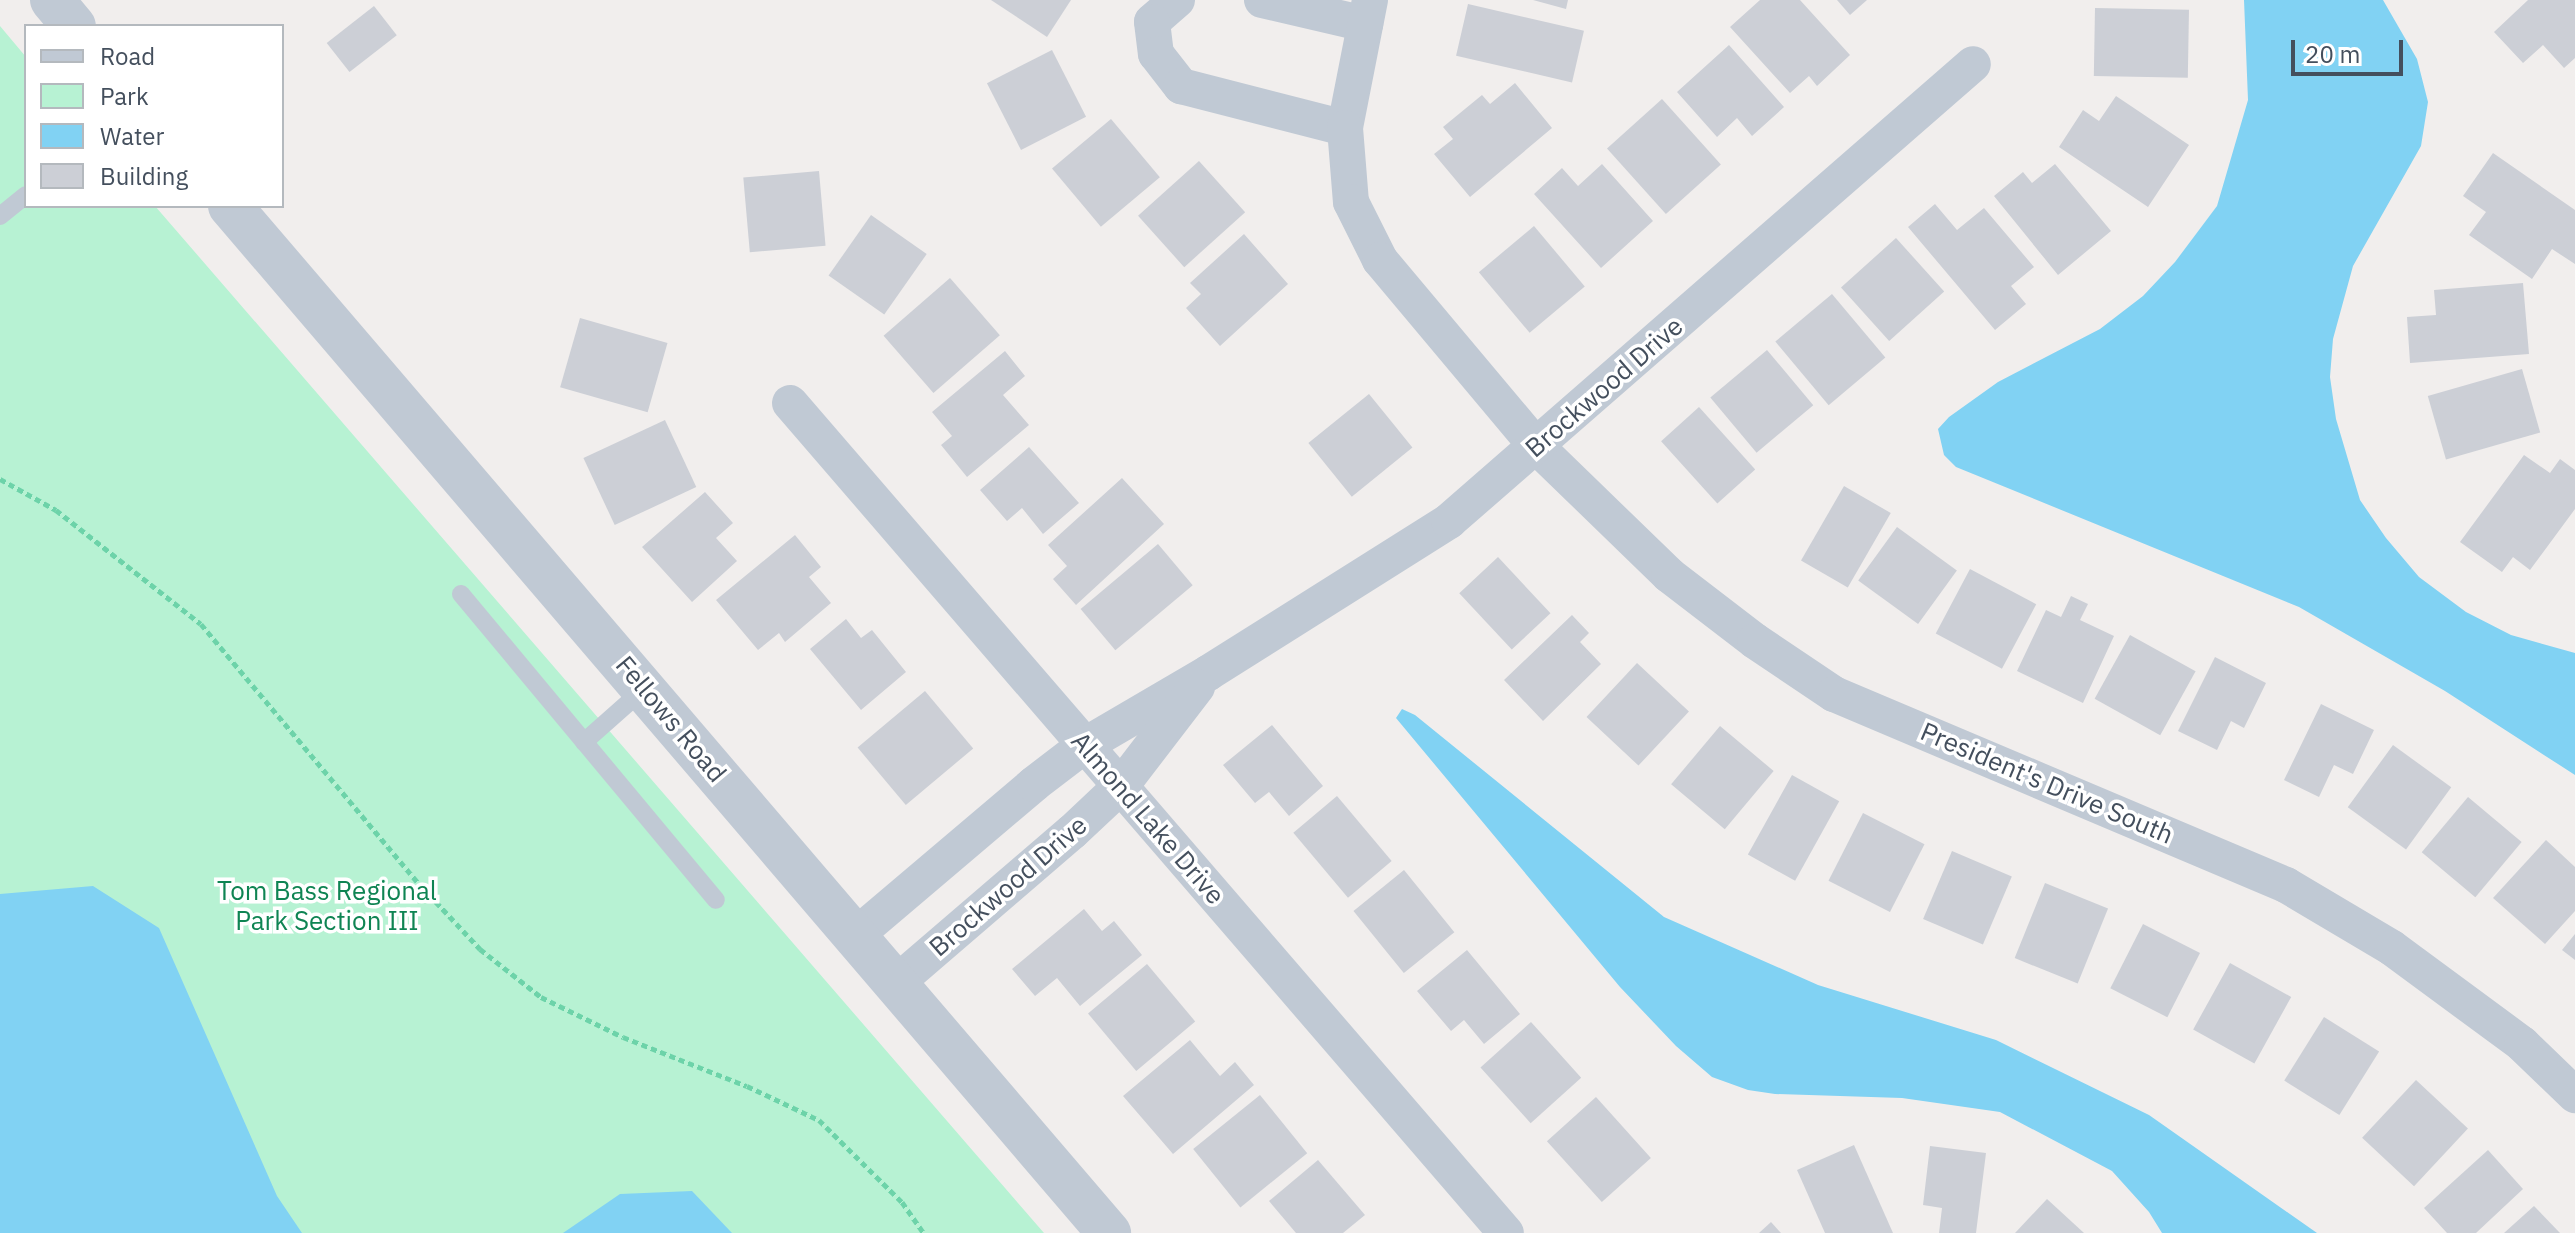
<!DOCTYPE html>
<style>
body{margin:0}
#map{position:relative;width:2575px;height:1233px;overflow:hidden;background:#f1eeed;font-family:"IBM Plex Sans",sans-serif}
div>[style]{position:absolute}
.green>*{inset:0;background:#b7f2d3}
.water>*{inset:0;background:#81d2f3}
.building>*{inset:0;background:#cccfd6;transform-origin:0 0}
.path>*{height:5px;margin-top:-2.5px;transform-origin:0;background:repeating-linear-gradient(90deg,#6dd3a9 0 6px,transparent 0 10px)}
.service>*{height:18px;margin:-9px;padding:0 9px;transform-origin:9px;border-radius:9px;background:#c0c9d4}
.minor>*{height:36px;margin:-18px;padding:0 18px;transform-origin:18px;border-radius:18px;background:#c0c9d4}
.tertiary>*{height:44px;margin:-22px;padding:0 22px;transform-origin:22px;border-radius:22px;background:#c0c9d4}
span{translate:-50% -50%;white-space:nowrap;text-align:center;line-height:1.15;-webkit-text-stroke:7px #fff;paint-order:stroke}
.street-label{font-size:26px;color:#444f5d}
.park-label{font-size:26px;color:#0f8453}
.legend{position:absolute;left:24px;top:24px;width:260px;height:184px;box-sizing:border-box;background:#fff;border:2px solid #b4b9be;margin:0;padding:10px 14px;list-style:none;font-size:24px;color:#444f5d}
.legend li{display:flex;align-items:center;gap:16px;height:40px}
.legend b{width:40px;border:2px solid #b4b9be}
.scale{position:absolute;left:2291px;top:40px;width:112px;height:36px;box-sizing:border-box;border:4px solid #444f5d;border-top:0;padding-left:10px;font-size:24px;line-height:28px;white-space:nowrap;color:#444f5d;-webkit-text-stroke:6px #fff;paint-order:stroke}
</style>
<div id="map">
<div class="green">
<i style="clip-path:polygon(0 26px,26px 57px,26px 206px,155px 206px,1044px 1233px,0 1233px)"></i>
</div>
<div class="water">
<i style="clip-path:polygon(2244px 0,2383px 0,2417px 59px,2428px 102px,2421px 146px,2353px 266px,2333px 339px,2330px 377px,2336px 419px,2360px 500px,2386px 538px,2419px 577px,2466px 612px,2511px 635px,2575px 653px,2575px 775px,2445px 691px,2299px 607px,1956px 467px,1944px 455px,1938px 429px,1949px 417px,1998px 382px,2100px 329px,2143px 296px,2175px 262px,2217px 206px,2248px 100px)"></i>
<i style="clip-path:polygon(1402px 709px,1415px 715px,1664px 917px,1818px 985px,1996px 1040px,2149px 1115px,2317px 1233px,2162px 1233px,2149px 1212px,2112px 1171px,2000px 1112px,1902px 1098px,1775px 1094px,1748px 1090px,1712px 1077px,1676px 1046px,1620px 987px,1396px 718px)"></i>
<i style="clip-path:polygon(93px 886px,159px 928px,277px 1196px,302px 1233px,0 1233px,0 894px)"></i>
<i style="clip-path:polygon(692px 1191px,732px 1233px,563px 1233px,620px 1194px)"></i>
</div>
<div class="building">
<i style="clip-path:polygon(991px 0,1071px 0,1047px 37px)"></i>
<i style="clip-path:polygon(1533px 0,1568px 0,1566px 9px)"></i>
<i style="clip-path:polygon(1760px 0,1800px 0,1850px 55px,1817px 86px,1809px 76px,1790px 93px,1730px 27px)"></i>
<i style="clip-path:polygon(1837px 0,1867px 0,1850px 15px)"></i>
<i style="clip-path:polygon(2528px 0,2575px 0,2575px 58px,2564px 68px,2543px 45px,2523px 63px,2494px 32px)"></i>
<i style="left:1468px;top:4px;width:119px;height:53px;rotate:13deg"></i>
<i style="left:374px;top:6px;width:37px;height:60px;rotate:52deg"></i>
<i style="left:2095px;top:8px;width:94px;height:68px;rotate:1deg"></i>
<i style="clip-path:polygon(1729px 45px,1784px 107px,1752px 136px,1737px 118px,1717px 137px,1677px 92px)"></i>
<i style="left:1052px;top:50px;width:75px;height:73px;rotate:63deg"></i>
<i style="clip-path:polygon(1515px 83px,1552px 128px,1470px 197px,1434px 154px,1453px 139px,1443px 127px,1482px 95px,1490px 104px)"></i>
<i style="clip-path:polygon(2116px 96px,2189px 145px,2148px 207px,2059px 147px,2083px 110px,2099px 121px)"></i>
<i style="left:1662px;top:99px;width:88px;height:74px;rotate:48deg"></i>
<i style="left:1111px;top:119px;width:76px;height:77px;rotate:50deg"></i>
<i style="clip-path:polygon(2493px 153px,2575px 210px,2575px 264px,2552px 249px,2532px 279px,2469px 235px,2486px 212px,2463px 196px)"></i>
<i style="left:1199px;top:161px;width:69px;height:82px;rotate:48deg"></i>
<i style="clip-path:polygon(1602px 164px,1653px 221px,1601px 268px,1534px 194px,1562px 168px,1578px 186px)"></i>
<i style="clip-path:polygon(2055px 164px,2111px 231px,2058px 275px,1994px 196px,2023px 172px,2032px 183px)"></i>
<i style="left:819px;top:171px;width:75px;height:76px;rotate:85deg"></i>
<i style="clip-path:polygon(1935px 204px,1957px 230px,1984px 208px,2034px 267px,2011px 286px,2026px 304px,1995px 330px,1908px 227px)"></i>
<i style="left:871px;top:215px;width:68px;height:74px;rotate:35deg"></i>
<i style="left:1534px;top:226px;width:79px;height:72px;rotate:50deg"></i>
<i style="clip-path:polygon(1244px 234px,1288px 284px,1220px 346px,1186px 308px,1201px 294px,1190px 283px)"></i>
<i style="left:1896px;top:238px;width:72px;height:74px;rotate:48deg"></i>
<i style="left:950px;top:278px;width:76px;height:88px;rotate:49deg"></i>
<i style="clip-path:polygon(2523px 283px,2529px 354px,2410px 363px,2407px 317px,2436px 315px,2434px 290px)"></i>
<i style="left:1832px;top:294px;width:83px;height:74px;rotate:50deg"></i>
<i style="left:580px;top:318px;width:91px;height:72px;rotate:16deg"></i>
<i style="left:1767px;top:350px;width:72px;height:74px;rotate:50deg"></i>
<i style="clip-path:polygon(1005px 351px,1025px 376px,1003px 395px,1029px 425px,967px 477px,941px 445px,952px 436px,932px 412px)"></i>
<i style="left:2522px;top:369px;width:66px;height:98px;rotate:74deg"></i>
<i style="left:1369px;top:394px;width:69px;height:78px;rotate:51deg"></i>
<i style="left:1699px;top:407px;width:84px;height:51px;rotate:48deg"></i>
<i style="left:665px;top:420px;width:74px;height:90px;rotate:65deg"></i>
<i style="clip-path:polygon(1029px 447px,1079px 503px,1043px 534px,1022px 508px,1007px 521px,980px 490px)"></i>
<i style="clip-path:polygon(2524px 455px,2550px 473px,2560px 459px,2575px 470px,2575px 509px,2530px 570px,2513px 557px,2502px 572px,2460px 542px)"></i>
<i style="clip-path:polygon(1122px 478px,1164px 524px,1076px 605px,1053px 579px,1067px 566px,1048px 545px)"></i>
<i style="left:1844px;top:486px;width:54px;height:86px;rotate:30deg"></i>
<i style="clip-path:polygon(705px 492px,733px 523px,716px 538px,737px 561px,692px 602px,642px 547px)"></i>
<i style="left:1897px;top:527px;width:74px;height:66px;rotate:36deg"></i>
<i style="clip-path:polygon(795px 535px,821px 567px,809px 577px,831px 603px,785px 642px,779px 633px,758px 650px,716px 600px)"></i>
<i style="left:1158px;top:544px;width:54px;height:101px;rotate:50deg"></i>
<i style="left:1498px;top:557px;width:77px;height:53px;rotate:47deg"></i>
<i style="left:1970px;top:569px;width:75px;height:73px;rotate:28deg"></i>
<i style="clip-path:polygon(2071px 596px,2088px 604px,2080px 620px,2114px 636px,2083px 703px,2017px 671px,2046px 610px,2061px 617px)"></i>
<i style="clip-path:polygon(1572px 615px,1589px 633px,1580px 642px,1601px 664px,1543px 721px,1504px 680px)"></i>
<i style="clip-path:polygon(846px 619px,861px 638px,872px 630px,906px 672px,861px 710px,810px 649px)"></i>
<i style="left:2130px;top:635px;width:75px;height:73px;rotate:29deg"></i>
<i style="clip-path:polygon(2215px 657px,2266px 683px,2244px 728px,2231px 721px,2217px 750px,2178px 731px)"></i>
<i style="left:1637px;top:663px;width:71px;height:74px;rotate:43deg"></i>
<i style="left:925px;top:691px;width:75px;height:88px;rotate:50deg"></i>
<i style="clip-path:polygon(2321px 704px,2374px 730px,2353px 774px,2334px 765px,2319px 797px,2284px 780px)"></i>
<i style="clip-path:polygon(1272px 725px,1323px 786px,1289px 816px,1269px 792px,1255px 803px,1223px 765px)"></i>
<i style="left:1720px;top:726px;width:70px;height:76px;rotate:40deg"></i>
<i style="left:2393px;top:745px;width:72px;height:77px;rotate:36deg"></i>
<i style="left:1792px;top:775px;width:54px;height:91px;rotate:29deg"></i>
<i style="left:1337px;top:796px;width:85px;height:57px;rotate:50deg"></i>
<i style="left:2468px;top:797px;width:70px;height:72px;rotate:40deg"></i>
<i style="left:1863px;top:813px;width:69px;height:76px;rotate:27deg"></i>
<i style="clip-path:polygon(2546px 840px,2575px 867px,2575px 911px,2545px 944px,2493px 898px)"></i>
<i style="left:1952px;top:851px;width:65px;height:74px;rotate:23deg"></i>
<i style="left:1404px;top:870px;width:80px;height:65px;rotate:51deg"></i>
<i style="left:2045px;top:883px;width:68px;height:81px;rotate:22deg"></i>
<i style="clip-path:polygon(1084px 909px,1102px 931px,1114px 921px,1142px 955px,1080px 1006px,1057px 978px,1035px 996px,1012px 969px)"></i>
<i style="left:2143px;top:924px;width:64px;height:72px;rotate:27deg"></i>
<i style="clip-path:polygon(2575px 934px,2575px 960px,2562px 950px)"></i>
<i style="clip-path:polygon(1467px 950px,1520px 1014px,1484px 1044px,1464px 1020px,1451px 1031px,1417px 991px)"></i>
<i style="left:2230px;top:963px;width:70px;height:76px;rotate:29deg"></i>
<i style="left:1147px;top:964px;width:75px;height:77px;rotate:50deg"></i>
<i style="left:2324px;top:1017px;width:65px;height:75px;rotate:32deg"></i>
<i style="left:1531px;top:1022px;width:75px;height:68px;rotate:48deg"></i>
<i style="clip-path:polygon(1190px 1040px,1220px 1076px,1235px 1062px,1254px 1085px,1173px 1154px,1123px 1096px)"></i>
<i style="left:2416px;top:1080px;width:71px;height:79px;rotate:43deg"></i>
<i style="left:1260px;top:1095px;width:75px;height:86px;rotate:51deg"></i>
<i style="left:1596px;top:1097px;width:82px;height:66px;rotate:48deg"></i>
<i style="clip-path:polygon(1854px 1145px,1893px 1233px,1825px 1233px,1797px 1170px)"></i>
<i style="clip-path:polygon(1930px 1146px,1986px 1153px,1976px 1233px,1939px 1233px,1942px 1208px,1923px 1205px)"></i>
<i style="clip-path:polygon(2488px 1150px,2523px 1189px,2476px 1233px,2447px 1233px,2424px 1208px)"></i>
<i style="clip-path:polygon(1318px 1160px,1365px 1215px,1343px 1233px,1296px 1233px,1269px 1201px)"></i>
<i style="clip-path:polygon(2047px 1199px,2084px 1233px,2015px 1233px)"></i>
<i style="clip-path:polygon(2534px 1206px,2560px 1233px,2504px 1233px)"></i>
<i style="clip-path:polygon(1771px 1222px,1781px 1233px,1759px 1233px)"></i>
</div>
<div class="path">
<i style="left:0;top:479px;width:64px;rotate:29deg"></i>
<i style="left:56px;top:510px;width:184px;rotate:38.2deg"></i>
<i style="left:201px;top:624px;width:344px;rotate:50deg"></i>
<i style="left:422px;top:887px;width:85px;rotate:46.9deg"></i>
<i style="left:480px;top:949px;width:78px;rotate:38.2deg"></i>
<i style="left:541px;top:997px;width:91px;rotate:26deg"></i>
<i style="left:623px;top:1037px;width:133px;rotate:21.6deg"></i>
<i style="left:747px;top:1086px;width:80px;rotate:25.3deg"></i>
<i style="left:819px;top:1120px;width:117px;rotate:44.7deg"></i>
<i style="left:902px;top:1202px;width:38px;rotate:55deg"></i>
</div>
<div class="service">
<i style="left:0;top:216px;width:33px;rotate:-39deg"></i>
<i style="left:461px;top:594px;width:398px;rotate:50.2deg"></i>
<i style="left:584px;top:742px;width:81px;rotate:-41.5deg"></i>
</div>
<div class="minor">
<i style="left:1177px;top:0;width:33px;rotate:139deg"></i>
<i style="left:1152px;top:22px;width:32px;rotate:83deg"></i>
<i style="left:1156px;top:54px;width:41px;rotate:52deg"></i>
<i style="left:1181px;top:86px;width:169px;rotate:14.4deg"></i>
<i style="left:1262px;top:0;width:106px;rotate:13.1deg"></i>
<i style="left:1370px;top:0;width:130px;rotate:101.1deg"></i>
<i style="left:1345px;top:128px;width:74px;rotate:85.4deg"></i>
<i style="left:1351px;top:202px;width:65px;rotate:63.4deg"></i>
<i style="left:1380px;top:260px;width:243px;rotate:50deg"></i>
<i style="left:1536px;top:446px;width:185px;rotate:44.1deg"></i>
<i style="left:1669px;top:575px;width:108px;rotate:37.5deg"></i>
<i style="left:1755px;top:641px;width:95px;rotate:33.9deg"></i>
<i style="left:1834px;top:694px;width:491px;rotate:22.9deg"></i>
<i style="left:2286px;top:885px;width:123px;rotate:30.7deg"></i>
<i style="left:2392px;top:948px;width:162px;rotate:36.4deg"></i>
<i style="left:2522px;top:1044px;width:74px;rotate:43.9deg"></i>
<i style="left:790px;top:403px;width:1096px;rotate:49.22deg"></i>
<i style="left:855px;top:936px;width:235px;rotate:-40.3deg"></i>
<i style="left:1034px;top:784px;width:64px;rotate:-37.4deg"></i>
<i style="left:1085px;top:745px;width:143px;rotate:-30.3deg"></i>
<i style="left:1208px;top:673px;width:285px;rotate:-32.2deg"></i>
<i style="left:1449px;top:521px;width:695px;rotate:-41.09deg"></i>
<i style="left:895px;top:984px;width:233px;rotate:-40.7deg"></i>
<i style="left:1072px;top:832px;width:67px;rotate:-43.2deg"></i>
<i style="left:1121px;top:786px;width:125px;rotate:-52.5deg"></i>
</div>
<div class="tertiary">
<i style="left:52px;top:0;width:34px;rotate:50deg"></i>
<i style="left:230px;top:206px;width:1352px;rotate:49.44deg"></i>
</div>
<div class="street-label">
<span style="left:1604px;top:387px;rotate:-41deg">Brockwood Drive</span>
<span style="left:671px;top:719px;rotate:50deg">Fellows Road</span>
<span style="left:2047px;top:783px;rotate:23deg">President's Drive South</span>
<span style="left:1148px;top:818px;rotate:49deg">Almond Lake Drive</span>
<span style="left:1008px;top:886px;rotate:-41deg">Brockwood Drive</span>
</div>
<div class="park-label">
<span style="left:327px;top:906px">Tom Bass Regional<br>Park Section III</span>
</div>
<ul class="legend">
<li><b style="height:10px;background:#c0c9d4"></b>Road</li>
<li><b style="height:22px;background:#b7f2d3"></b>Park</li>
<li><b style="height:22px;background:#81d2f3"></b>Water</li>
<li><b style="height:22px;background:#cccfd6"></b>Building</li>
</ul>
<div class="scale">20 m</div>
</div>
